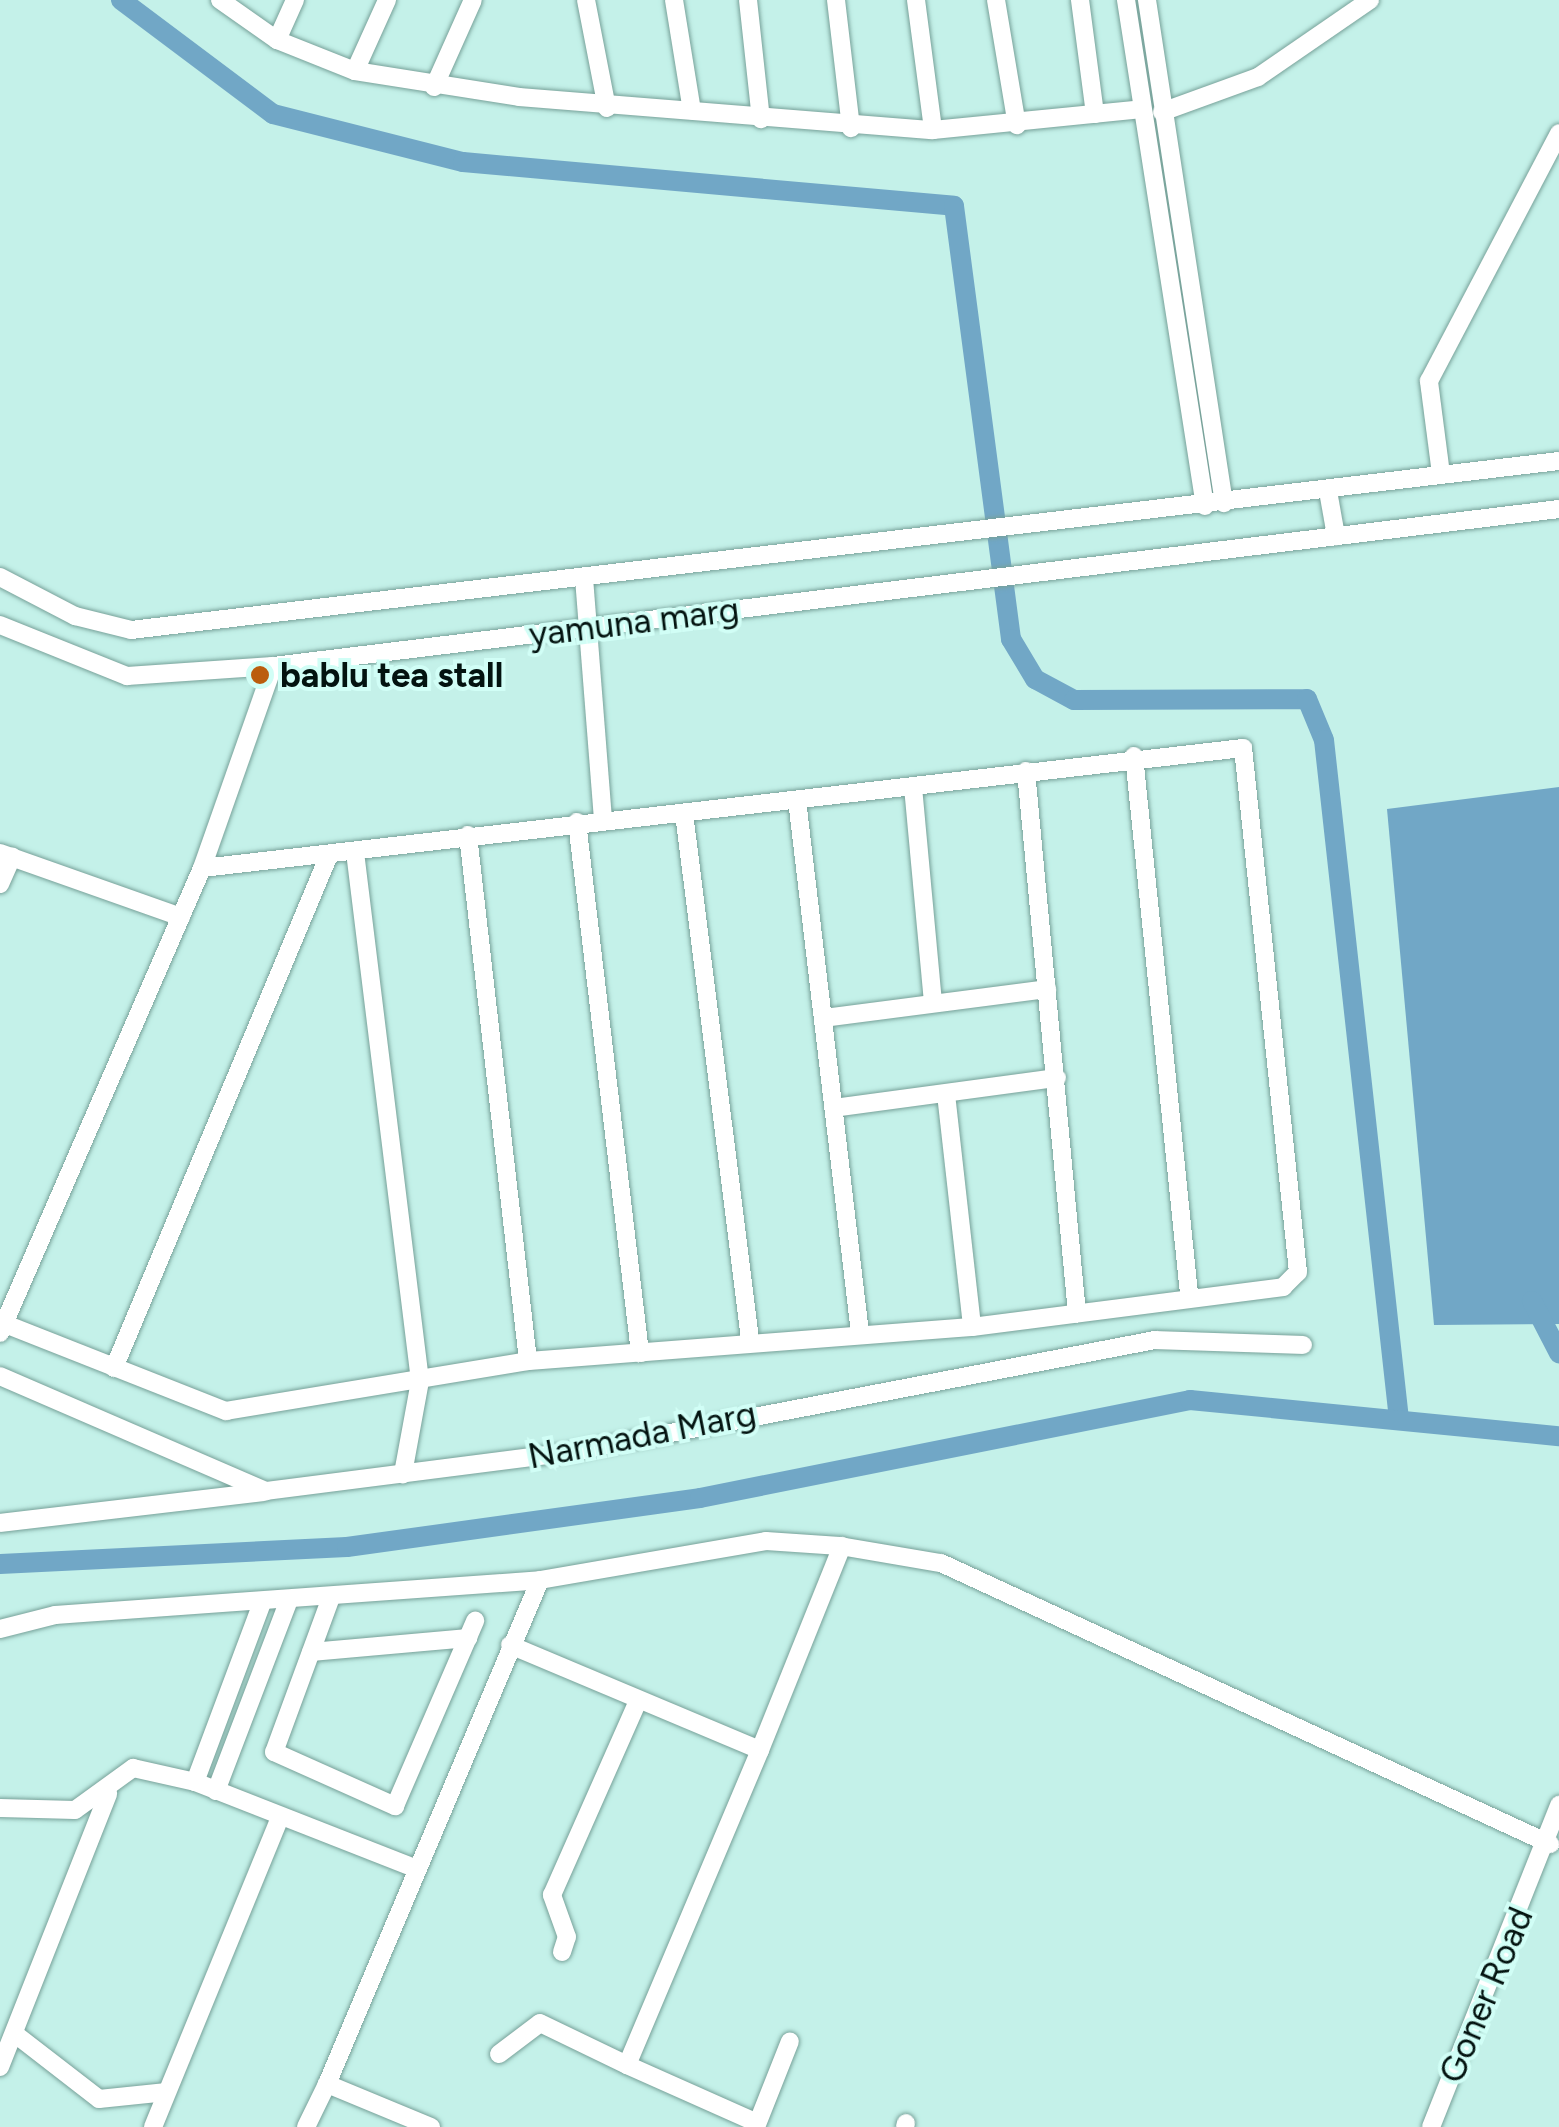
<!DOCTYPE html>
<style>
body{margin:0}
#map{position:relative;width:1559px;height:2127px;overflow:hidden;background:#c4f1e9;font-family:Figtree,sans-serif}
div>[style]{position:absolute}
.water>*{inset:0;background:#71a7c6}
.canal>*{height:20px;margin:-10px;padding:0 10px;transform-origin:10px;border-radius:10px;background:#71a7c6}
.roads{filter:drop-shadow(0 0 2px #77a199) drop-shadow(0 0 2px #77a199)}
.minor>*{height:18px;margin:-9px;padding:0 9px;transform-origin:9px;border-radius:9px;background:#fff}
.dots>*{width:28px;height:28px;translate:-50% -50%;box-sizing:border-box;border:5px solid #d1fef6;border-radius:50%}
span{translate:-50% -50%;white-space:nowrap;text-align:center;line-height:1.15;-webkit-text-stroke:8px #d1fef6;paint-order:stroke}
.street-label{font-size:35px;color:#031310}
.poi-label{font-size:35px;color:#031310;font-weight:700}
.left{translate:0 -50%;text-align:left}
</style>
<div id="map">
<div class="water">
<i style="clip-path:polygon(1559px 787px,1559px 1324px,1434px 1325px,1387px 809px)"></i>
</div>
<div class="canal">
<i style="left:121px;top:0;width:190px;rotate:36.9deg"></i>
<i style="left:273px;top:114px;width:196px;rotate:14.2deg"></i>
<i style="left:463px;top:162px;width:493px;rotate:5.1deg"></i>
<i style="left:954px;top:206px;width:437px;rotate:82.5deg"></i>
<i style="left:1011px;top:639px;width:47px;rotate:59deg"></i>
<i style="left:1035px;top:679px;width:44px;rotate:28.3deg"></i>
<i style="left:1074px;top:700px;width:233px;rotate:-0.2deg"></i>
<i style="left:1307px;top:699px;width:44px;rotate:67.5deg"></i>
<i style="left:1324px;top:740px;width:683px;rotate:83.7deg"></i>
<i style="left:1532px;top:1301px;width:59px;rotate:62.6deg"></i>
<i style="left:0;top:1564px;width:347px;rotate:-2.8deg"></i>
<i style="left:347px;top:1547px;width:356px;rotate:-7.9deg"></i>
<i style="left:700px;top:1498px;width:500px;rotate:-11.3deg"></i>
<i style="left:1190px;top:1400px;width:371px;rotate:5.6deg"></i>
</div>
<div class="roads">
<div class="minor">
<i style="left:220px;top:0;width:70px;rotate:35.1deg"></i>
<i style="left:277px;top:40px;width:84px;rotate:21.7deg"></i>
<i style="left:355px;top:71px;width:166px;rotate:9deg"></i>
<i style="left:519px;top:97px;width:415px;rotate:4.6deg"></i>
<i style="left:933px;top:130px;width:210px;rotate:-5.7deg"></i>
<i style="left:586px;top:0;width:110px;rotate:79deg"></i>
<i style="left:674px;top:0;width:112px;rotate:80.8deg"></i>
<i style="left:748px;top:0;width:120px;rotate:83.8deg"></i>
<i style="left:836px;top:0;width:129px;rotate:83.3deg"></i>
<i style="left:916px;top:0;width:131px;rotate:82.5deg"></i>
<i style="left:996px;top:0;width:127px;rotate:80.5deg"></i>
<i style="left:1080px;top:0;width:115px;rotate:82.5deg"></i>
<i style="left:1126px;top:0;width:512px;rotate:81.13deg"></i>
<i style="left:1147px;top:0;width:509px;rotate:81.3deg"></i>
<i style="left:277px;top:40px;width:44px;rotate:-65.8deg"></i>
<i style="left:355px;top:71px;width:78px;rotate:-65.7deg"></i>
<i style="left:434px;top:87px;width:95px;rotate:-65.9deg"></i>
<i style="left:1162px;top:112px;width:102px;rotate:-20deg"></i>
<i style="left:1258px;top:77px;width:136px;rotate:-34.5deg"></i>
<i style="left:1441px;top:474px;width:94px;rotate:-97.4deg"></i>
<i style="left:1429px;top:381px;width:280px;rotate:-62.3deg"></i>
<i style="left:1328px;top:491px;width:46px;rotate:79.9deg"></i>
<i style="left:0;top:577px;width:85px;rotate:27.5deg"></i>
<i style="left:75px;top:616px;width:58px;rotate:14deg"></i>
<i style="left:131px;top:630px;width:1438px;rotate:-6.75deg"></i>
<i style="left:584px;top:578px;width:243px;rotate:85.5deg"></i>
<i style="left:0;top:625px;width:137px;rotate:21.9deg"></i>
<i style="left:127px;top:676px;width:146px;rotate:-3.9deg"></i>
<i style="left:273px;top:666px;width:1296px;rotate:-6.96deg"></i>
<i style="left:1134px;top:756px;width:541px;rotate:84.16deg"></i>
<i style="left:1026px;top:771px;width:545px;rotate:84.63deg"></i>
<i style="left:913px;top:787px;width:217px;rotate:84.7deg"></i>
<i style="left:797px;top:800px;width:537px;rotate:83.26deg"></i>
<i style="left:684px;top:813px;width:530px;rotate:82.85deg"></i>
<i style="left:577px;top:822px;width:535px;rotate:83.23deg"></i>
<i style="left:468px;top:835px;width:529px;rotate:83.49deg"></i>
<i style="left:355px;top:852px;width:533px;rotate:82.99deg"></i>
<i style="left:420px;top:1381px;width:95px;rotate:100.4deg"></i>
<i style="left:0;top:853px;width:192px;rotate:19.5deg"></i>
<i style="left:0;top:884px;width:30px;rotate:-66deg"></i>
<i style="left:824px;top:1018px;width:225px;rotate:-7.4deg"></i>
<i style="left:946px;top:1094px;width:234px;rotate:83.6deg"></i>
<i style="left:834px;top:1108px;width:225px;rotate:-7.7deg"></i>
<i style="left:5px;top:1324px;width:238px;rotate:21.5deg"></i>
<i style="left:226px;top:1411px;width:306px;rotate:-9.4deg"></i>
<i style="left:528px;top:1361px;width:445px;rotate:-4.4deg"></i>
<i style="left:972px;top:1327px;width:314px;rotate:-7.3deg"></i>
<i style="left:1283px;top:1287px;width:21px;rotate:-45deg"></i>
<i style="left:1298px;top:1272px;width:527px;rotate:-95.99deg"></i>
<i style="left:1243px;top:748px;width:1048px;rotate:173.42deg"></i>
<i style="left:0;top:1333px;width:507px;rotate:-66.52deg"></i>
<i style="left:202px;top:868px;width:214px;rotate:-70.6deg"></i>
<i style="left:114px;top:1368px;width:556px;rotate:-67.26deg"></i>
<i style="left:0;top:1376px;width:290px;rotate:23.4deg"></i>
<i style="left:266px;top:1491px;width:314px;rotate:-7.3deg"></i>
<i style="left:577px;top:1451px;width:589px;rotate:-10.87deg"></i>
<i style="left:1155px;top:1340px;width:148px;rotate:1.9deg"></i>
<i style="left:0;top:1523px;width:265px;rotate:-6.7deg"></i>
<i style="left:330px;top:1600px;width:162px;rotate:110.2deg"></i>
<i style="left:274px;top:1752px;width:133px;rotate:24.1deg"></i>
<i style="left:395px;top:1806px;width:202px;rotate:-66.6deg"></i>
<i style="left:0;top:1629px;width:57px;rotate:-14.3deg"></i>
<i style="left:55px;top:1615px;width:486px;rotate:-4.1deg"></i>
<i style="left:540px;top:1580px;width:229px;rotate:-9.8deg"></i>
<i style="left:766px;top:1541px;width:74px;rotate:3.9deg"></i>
<i style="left:840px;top:1546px;width:102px;rotate:9.6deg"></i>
<i style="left:941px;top:1563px;width:671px;rotate:24.77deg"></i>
<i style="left:510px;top:1645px;width:271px;rotate:22.8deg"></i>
<i style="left:760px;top:1750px;width:220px;rotate:-68.1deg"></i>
<i style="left:311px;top:1652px;width:158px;rotate:-5.1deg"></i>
<i style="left:195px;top:1782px;width:191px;rotate:-69.5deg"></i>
<i style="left:216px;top:1791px;width:202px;rotate:-69.1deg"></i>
<i style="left:0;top:1808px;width:75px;rotate:1.5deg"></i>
<i style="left:75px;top:1810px;width:72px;rotate:-35.9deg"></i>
<i style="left:133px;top:1768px;width:64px;rotate:12.7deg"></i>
<i style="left:195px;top:1782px;width:236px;rotate:21.4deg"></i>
<i style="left:562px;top:1952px;width:16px;rotate:-72deg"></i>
<i style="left:567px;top:1937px;width:45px;rotate:-109.7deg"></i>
<i style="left:552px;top:1895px;width:212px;rotate:-66.1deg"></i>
<i style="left:15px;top:2034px;width:106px;rotate:37.7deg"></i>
<i style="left:99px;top:2099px;width:68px;rotate:-5.9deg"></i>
<i style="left:499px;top:2054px;width:51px;rotate:-37.1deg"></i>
<i style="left:540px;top:2023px;width:97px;rotate:25.8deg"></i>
<i style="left:627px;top:2065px;width:342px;rotate:-67.1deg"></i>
<i style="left:627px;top:2065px;width:142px;rotate:24deg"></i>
<i style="left:0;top:2067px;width:294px;rotate:-68.4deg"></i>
<i style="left:153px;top:2127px;width:335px;rotate:-67.7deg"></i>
<i style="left:306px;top:2127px;width:48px;rotate:-64deg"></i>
<i style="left:431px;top:2127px;width:113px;rotate:-157.5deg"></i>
<i style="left:327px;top:2084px;width:547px;rotate:-67.09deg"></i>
<i style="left:756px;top:2127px;width:92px;rotate:-68.4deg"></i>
<i style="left:905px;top:2127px;width:4px;rotate:-76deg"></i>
<i style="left:1431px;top:2127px;width:347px;rotate:-68.3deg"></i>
</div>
</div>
<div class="dots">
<i style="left:260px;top:675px;background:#bb5d0e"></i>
</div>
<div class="street-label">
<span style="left:634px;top:622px;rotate:-7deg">yamuna marg</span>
<span style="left:642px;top:1435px;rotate:-11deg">Narmada Marg</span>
<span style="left:1486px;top:1995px;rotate:-67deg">Goner Road</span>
</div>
<div class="poi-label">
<span class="left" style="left:280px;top:675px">bablu tea stall</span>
</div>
</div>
